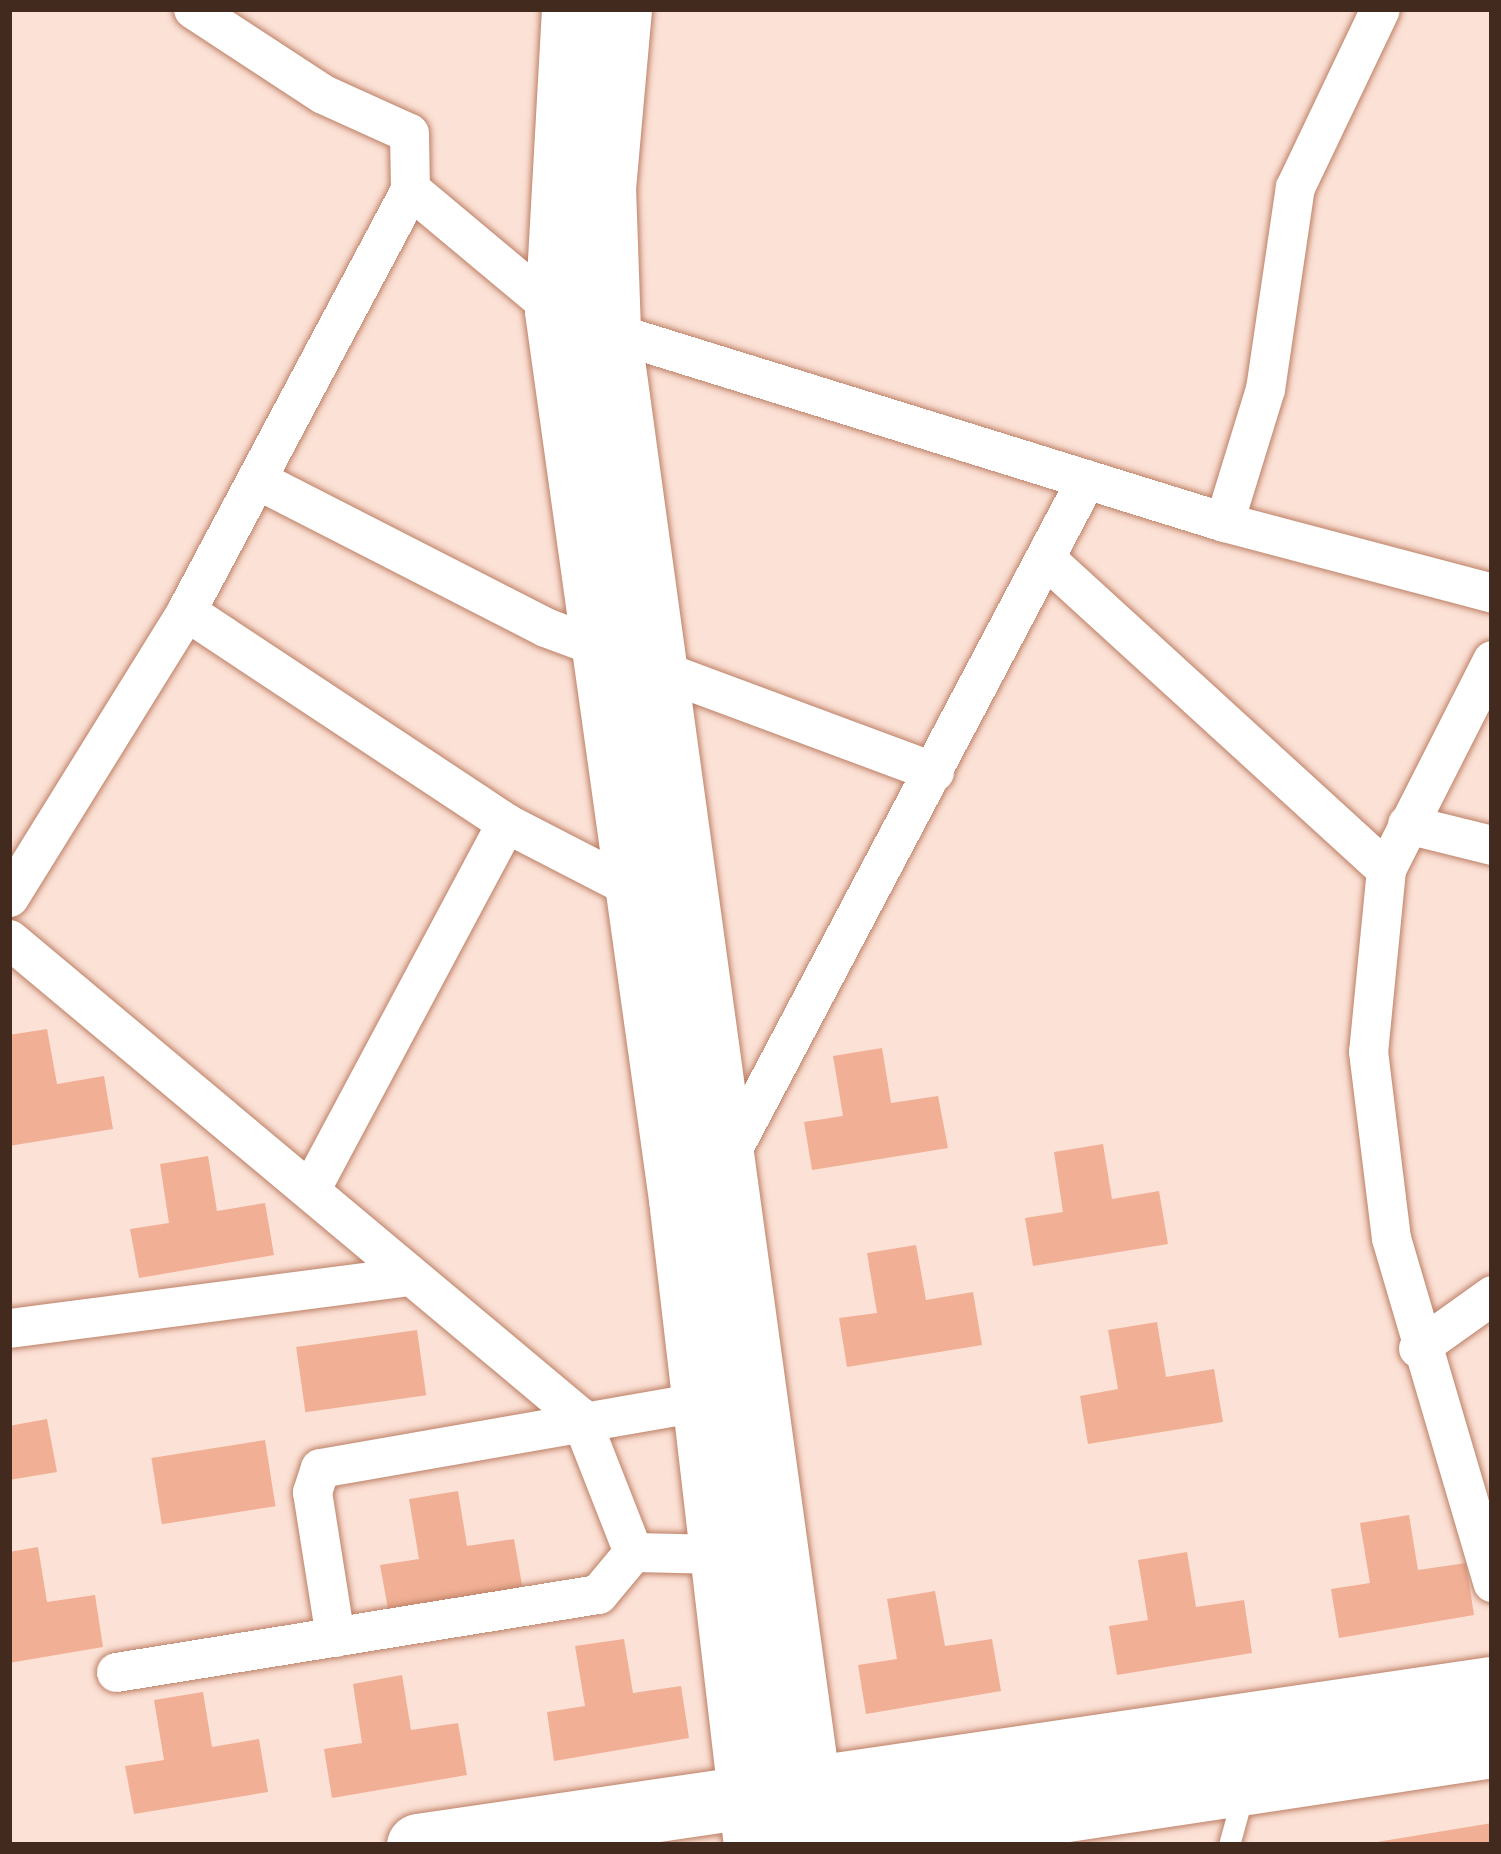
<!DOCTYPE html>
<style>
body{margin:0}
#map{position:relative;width:1501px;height:1854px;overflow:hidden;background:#fce1d6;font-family:"DejaVu Sans",sans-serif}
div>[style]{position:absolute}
.building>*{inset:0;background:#f1b095;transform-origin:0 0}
.roads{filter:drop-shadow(0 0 3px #bd8066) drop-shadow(0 0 3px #bd8066)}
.service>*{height:21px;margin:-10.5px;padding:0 10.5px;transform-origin:10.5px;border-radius:10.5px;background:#fff}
.minor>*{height:39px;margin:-19.5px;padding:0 19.5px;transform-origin:19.5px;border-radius:19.5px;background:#fff}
.primary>*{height:63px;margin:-31.5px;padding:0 31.5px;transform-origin:31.5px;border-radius:31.5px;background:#fff}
span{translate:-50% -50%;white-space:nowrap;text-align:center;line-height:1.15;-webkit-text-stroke:12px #f5f5f5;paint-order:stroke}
.frame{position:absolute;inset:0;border:12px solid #432a1f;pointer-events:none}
</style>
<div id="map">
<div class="building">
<i style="clip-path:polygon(47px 1029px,57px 1084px,104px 1076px,113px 1129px,9px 1146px,9px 1035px)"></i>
<i style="clip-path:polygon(882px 1048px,891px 1103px,938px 1096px,948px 1148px,812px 1170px,804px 1122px,843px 1116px,833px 1056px)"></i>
<i style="clip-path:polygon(1103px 1144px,1112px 1199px,1159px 1191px,1168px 1244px,1033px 1266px,1025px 1218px,1063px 1212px,1054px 1152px)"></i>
<i style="clip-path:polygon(208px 1156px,217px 1211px,265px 1203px,274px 1255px,139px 1278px,130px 1229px,169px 1223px,160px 1164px)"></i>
<i style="clip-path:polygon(916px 1245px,926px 1300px,973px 1292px,982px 1345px,847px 1367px,839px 1318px,877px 1313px,867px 1253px)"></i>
<i style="clip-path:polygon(1157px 1322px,1166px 1377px,1214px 1369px,1223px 1422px,1088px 1444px,1080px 1396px,1118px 1389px,1108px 1330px)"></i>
<i style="left:417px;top:1330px;width:66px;height:122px;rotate:82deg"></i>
<i style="clip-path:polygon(47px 1419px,57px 1472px,9px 1480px,9px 1426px)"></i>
<i style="left:265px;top:1440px;width:67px;height:115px;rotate:81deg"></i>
<i style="clip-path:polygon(458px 1491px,467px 1546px,514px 1539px,523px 1591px,389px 1614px,380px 1565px,419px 1559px,409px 1499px)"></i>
<i style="clip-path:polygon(1409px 1515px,1418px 1570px,1466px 1563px,1474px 1615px,1339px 1638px,1331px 1589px,1370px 1583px,1360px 1523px)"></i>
<i style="clip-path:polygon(38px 1547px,47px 1602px,95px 1595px,103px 1647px,9px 1663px,9px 1552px)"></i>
<i style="clip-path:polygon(1187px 1552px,1196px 1607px,1244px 1600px,1252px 1653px,1117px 1675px,1109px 1626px,1148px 1620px,1138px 1560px)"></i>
<i style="clip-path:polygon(935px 1591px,945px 1646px,992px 1639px,1001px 1691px,866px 1714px,858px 1665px,897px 1659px,887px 1599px)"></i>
<i style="clip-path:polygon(624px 1639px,633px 1693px,681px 1686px,689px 1738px,554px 1761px,547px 1712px,585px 1706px,575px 1646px)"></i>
<i style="clip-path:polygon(402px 1675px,411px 1730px,458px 1723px,467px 1775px,332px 1798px,324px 1749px,362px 1743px,353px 1684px)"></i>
<i style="clip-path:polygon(203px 1692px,212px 1747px,259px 1739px,268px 1792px,134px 1814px,125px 1766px,164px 1760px,154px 1700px)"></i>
<i style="clip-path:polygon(1492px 1823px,1492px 1845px,1371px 1845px,1371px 1843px)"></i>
</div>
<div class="roads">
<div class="service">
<i style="left:1229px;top:1845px;width:53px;rotate:-74.6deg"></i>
</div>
<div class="minor">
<i style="left:193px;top:9px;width:155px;rotate:33.2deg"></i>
<i style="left:323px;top:94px;width:94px;rotate:24.4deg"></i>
<i style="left:409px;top:133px;width:56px;rotate:89deg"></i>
<i style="left:258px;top:480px;width:322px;rotate:27.1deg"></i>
<i style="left:545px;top:627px;width:415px;rotate:20.4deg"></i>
<i style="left:1224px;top:522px;width:139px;rotate:-72.9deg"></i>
<i style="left:1265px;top:389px;width:204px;rotate:-81.6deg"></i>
<i style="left:1295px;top:187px;width:197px;rotate:-64.5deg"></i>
<i style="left:1045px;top:558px;width:462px;rotate:42.4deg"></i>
<i style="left:186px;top:611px;width:384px;rotate:33.5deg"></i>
<i style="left:506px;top:823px;width:142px;rotate:27.3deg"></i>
<i style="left:1492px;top:660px;width:234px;rotate:116.9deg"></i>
<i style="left:1386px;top:869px;width:183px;rotate:95.6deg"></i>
<i style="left:1368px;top:1051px;width:188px;rotate:83deg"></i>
<i style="left:1391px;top:1238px;width:359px;rotate:73.6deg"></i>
<i style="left:1407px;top:824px;width:88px;rotate:13.9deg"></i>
<i style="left:9px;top:897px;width:336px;rotate:-58.2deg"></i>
<i style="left:186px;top:611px;width:478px;rotate:-62deg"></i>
<i style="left:410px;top:189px;width:190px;rotate:39.9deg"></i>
<i style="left:556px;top:311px;width:57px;rotate:20.7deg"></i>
<i style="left:609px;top:331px;width:644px;rotate:17.25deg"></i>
<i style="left:1224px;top:522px;width:277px;rotate:14.8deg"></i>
<i style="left:9px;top:939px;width:745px;rotate:39.93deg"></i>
<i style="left:580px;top:1417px;width:145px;rotate:68.6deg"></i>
<i style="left:633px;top:1552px;width:90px;rotate:1.3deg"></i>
<i style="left:726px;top:1161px;width:771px;rotate:-62.17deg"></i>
<i style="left:311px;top:1188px;width:414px;rotate:-61.9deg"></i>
<i style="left:9px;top:1328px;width:396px;rotate:-7.4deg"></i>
<i style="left:1418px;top:1348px;width:91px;rotate:-35.6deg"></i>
<i style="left:335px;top:1637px;width:147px;rotate:-99deg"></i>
<i style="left:312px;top:1492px;width:25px;rotate:-72deg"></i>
<i style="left:320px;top:1468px;width:391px;rotate:-9.9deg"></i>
<i style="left:116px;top:1672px;width:488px;rotate:-9.2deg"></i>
<i style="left:598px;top:1594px;width:55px;rotate:-50.2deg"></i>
</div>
<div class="primary">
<i style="left:573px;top:9px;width:302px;rotate:93.2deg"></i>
<i style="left:556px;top:311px;width:897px;rotate:82.05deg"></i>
<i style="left:680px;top:1199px;width:650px;rotate:83.38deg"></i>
<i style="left:620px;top:9px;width:179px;rotate:95.1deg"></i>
<i style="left:604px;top:187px;width:144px;rotate:88deg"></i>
<i style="left:609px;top:331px;width:1528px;rotate:82.18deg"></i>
<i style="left:418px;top:1845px;width:1085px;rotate:-8.32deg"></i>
<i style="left:835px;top:1845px;width:664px;rotate:-8.57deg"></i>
</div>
</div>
<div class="frame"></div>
</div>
